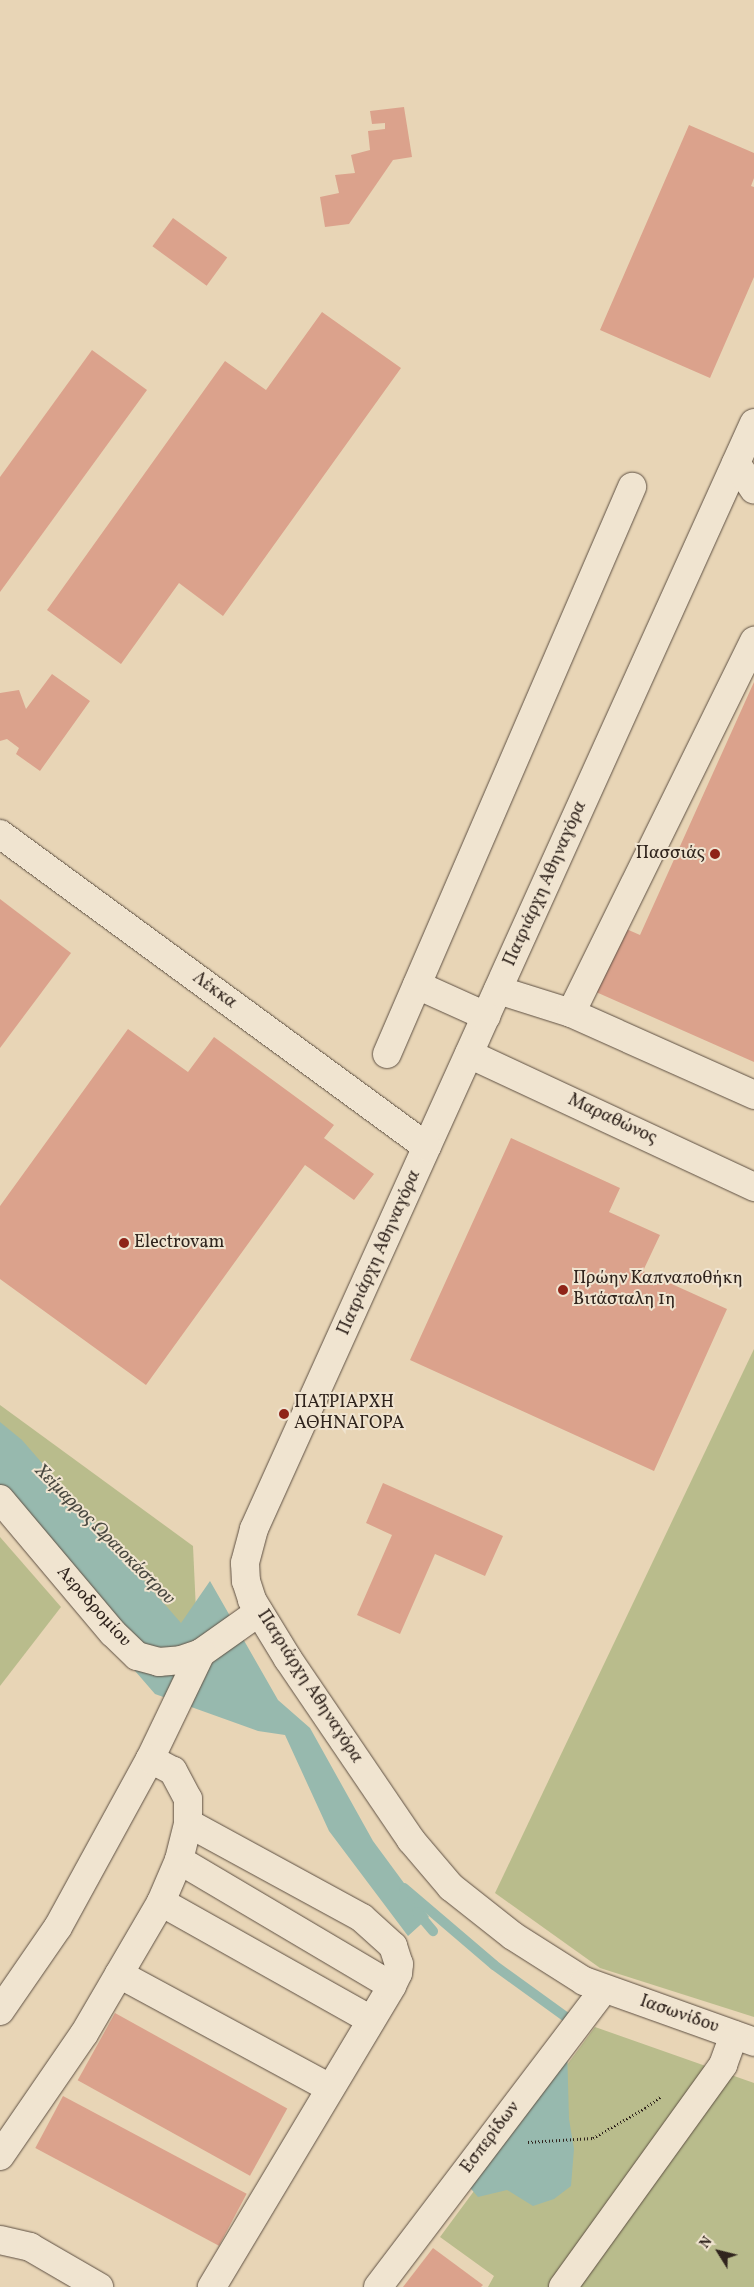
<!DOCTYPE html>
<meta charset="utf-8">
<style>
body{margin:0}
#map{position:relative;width:754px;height:2287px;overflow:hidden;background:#e8d5b6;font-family:Vollkorn,serif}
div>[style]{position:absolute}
.green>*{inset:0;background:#b9bc8c}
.water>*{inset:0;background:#97b9ae}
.stream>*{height:10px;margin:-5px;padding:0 5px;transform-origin:5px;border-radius:5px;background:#97b9ae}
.building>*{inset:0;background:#dba28c;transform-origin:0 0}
.path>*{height:3px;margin-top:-1.5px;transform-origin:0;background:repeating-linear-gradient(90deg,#30241d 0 1px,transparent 0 3.5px)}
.roads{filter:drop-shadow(0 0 1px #5e5043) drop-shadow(0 0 1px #5e5043)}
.minor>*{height:28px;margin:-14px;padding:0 14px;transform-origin:14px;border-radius:14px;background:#f0e4d0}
.dots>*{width:14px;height:14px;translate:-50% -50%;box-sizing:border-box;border:2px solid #f0e4d0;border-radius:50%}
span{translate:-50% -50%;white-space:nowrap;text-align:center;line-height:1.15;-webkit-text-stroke:4px #f0e4d0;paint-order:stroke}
.poi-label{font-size:18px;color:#30241d}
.right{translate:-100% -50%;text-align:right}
.left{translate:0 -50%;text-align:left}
.street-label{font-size:18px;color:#30241d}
.water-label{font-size:19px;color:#4a4941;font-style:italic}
.north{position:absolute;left:694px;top:2227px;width:50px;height:50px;-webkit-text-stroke:4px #f0e4d0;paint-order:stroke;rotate:306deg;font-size:14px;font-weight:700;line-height:20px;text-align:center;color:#30241d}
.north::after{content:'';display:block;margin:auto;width:18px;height:22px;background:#30241d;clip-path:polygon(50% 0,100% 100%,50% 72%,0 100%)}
</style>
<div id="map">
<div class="green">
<i style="clip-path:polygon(754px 1349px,754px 2017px,600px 1968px,495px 1893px)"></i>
<i style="clip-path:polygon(0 1405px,193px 1546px,196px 1611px,178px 1630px,0 1479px)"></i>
<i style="clip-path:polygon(0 1537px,61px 1607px,0 1686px)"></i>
<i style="clip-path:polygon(595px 2027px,754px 2083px,754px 2287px,488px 2287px,494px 2276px,440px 2237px)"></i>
</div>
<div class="water">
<i style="clip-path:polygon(0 1422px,22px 1440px,181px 1623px,210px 1581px,278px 1700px,310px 1728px,373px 1841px,429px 1917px,408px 1936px,329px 1831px,285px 1735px,258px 1731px,155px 1694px,0 1515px)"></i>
<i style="clip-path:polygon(567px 2046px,569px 2119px,574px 2149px,571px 2186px,554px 2199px,533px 2206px,507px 2190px,478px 2197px,453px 2168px)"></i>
</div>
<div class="stream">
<i style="left:404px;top:1888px;width:118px;rotate:40.5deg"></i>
<i style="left:494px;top:1965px;width:102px;rotate:35.9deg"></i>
<i style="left:417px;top:1912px;width:25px;rotate:50deg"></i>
</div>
<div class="building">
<i style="clip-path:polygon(404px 107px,412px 157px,393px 160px,349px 224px,325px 227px,320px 197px,339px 193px,335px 175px,355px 173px,351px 155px,370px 150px,368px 131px,385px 129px,385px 123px,372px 124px,370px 111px)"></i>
<i style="clip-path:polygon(689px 125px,754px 153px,754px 178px,751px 186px,754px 187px,754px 277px,710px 378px,600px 330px)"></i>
<i style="left:173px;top:218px;width:67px;height:35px;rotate:36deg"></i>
<i style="clip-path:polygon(322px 312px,401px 368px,223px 616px,179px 583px,121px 664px,47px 610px,225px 361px,266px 390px)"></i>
<i style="clip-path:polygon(92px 350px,147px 390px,0 592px,0 477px)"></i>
<i style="clip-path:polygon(52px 674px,90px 701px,40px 771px,16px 754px,19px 748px,7px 739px,0 741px,0 693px,19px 690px,26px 709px)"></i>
<i style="clip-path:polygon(754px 682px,754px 1062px,596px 992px,624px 928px,640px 935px)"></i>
<i style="clip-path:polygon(0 899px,71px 953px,0 1048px)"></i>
<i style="clip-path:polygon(128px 1029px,188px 1072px,214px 1037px,334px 1125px,324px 1138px,374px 1174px,354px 1200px,305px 1165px,146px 1385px,0 1279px,0 1206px)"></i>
<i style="clip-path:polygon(511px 1138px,620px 1188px,609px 1212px,660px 1235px,643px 1271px,727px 1309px,654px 1471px,410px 1360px)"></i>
<i style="clip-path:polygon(383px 1483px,503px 1536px,485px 1576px,435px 1554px,400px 1634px,357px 1615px,392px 1535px,366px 1523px)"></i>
<i style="left:115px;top:2013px;width:197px;height:77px;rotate:29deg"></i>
<i style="left:63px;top:2096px;width:208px;height:59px;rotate:28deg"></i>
<i style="clip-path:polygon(433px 2248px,483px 2285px,481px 2287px,403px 2287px)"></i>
</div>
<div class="path">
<i style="left:528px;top:2142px;width:65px;rotate:-3.5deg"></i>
<i style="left:593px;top:2138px;width:60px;rotate:-30deg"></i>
<i style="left:645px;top:2108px;width:19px;rotate:-36deg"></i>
</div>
<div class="roads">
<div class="minor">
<i style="left:754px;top:423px;width:1214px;rotate:114.33deg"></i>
<i style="left:254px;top:1529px;width:35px;rotate:105deg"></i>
<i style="left:245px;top:1563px;width:18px;rotate:87deg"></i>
<i style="left:246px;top:1581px;width:20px;rotate:72deg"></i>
<i style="left:252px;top:1600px;width:69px;rotate:58.6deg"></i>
<i style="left:288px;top:1659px;width:219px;rotate:55.8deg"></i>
<i style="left:411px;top:1840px;width:62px;rotate:49.6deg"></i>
<i style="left:451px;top:1887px;width:79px;rotate:38.3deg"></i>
<i style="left:513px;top:1936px;width:84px;rotate:32.4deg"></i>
<i style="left:584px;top:1981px;width:181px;rotate:19.7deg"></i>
<i style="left:736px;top:463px;width:32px;rotate:56deg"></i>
<i style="left:0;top:834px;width:529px;rotate:36.24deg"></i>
<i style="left:417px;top:985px;width:76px;rotate:24.2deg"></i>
<i style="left:498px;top:990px;width:77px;rotate:17.5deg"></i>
<i style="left:571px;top:1013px;width:415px;rotate:-63.8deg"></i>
<i style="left:571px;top:1013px;width:201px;rotate:24.1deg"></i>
<i style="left:387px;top:1054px;width:618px;rotate:-66.63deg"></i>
<i style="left:469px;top:1054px;width:315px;rotate:25deg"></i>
<i style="left:0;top:1499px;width:175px;rotate:49.9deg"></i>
<i style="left:113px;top:1633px;width:33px;rotate:44deg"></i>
<i style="left:137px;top:1656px;width:23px;rotate:15deg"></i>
<i style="left:159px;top:1662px;width:22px;rotate:-5deg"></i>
<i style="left:181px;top:1660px;width:21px;rotate:-19deg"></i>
<i style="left:201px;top:1653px;width:71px;rotate:-35.3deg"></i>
<i style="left:188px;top:1823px;width:198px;rotate:28.6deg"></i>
<i style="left:362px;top:1918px;width:42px;rotate:42.1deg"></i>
<i style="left:393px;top:1946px;width:19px;rotate:72deg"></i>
<i style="left:399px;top:1964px;width:9px;rotate:96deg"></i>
<i style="left:398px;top:1973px;width:14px;rotate:115deg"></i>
<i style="left:392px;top:1986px;width:351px;rotate:120.9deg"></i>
<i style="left:179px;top:1860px;width:247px;rotate:30.6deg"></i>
<i style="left:161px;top:1902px;width:241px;rotate:29.3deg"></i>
<i style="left:119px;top:1974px;width:240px;rotate:28.4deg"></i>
<i style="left:0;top:2011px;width:102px;rotate:-55.4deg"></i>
<i style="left:58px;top:1927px;width:192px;rotate:-61.3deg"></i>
<i style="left:150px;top:1759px;width:118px;rotate:-64.3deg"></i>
<i style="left:0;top:2156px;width:148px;rotate:-55.5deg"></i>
<i style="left:84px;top:2034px;width:153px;rotate:-59.7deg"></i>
<i style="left:161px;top:1902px;width:46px;rotate:-66.8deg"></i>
<i style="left:179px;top:1860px;width:38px;rotate:-76deg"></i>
<i style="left:188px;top:1823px;width:24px;rotate:-90deg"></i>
<i style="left:188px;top:1799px;width:32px;rotate:-118deg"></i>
<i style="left:173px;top:1771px;width:26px;rotate:-152deg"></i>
<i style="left:0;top:2240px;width:31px;rotate:13deg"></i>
<i style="left:30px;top:2247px;width:80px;rotate:30.1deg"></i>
<i style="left:378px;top:2287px;width:374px;rotate:-52.8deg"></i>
<i style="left:563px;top:2287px;width:274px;rotate:-54.2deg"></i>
<i style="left:723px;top:2065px;width:32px;rotate:-70deg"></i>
</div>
</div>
<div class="dots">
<i style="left:715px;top:854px;background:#8f2418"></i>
<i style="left:124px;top:1243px;background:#8f2418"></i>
<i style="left:563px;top:1290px;background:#8f2418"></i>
<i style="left:284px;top:1414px;background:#8f2418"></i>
</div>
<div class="poi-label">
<span class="right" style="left:705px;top:854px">Πασσιάς</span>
<span class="left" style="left:134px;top:1243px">Electrovam</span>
<span class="left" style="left:573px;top:1290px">Πρώην Καπναποθήκη<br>Βιτάσταλη 1η</span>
<span class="left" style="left:294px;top:1414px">ΠΑΤΡΙΑΡΧΗ<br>ΑΘΗΝΑΓΟΡΑ</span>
</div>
<div class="street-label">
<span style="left:546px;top:884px;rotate:-66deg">Πατριάρχη Αθηναγόρα</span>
<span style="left:214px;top:991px;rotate:36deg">Λέκκα</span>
<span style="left:612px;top:1120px;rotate:25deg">Μαραθώνος</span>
<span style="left:380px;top:1253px;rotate:-66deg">Πατριάρχη Αθηναγόρα</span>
<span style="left:93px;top:1607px;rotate:48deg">Αεροδρομίου</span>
<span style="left:309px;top:1687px;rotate:57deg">Πατριάρχη Αθηναγόρα</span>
<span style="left:679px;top:2015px;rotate:19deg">Ιασωνίδου</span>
<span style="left:491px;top:2138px;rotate:-53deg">Εσπερίδων</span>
</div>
<div class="water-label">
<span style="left:104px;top:1535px;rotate:45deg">Χείμαρρος Ωραιοκάστρου</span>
</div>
<div class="north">N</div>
</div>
